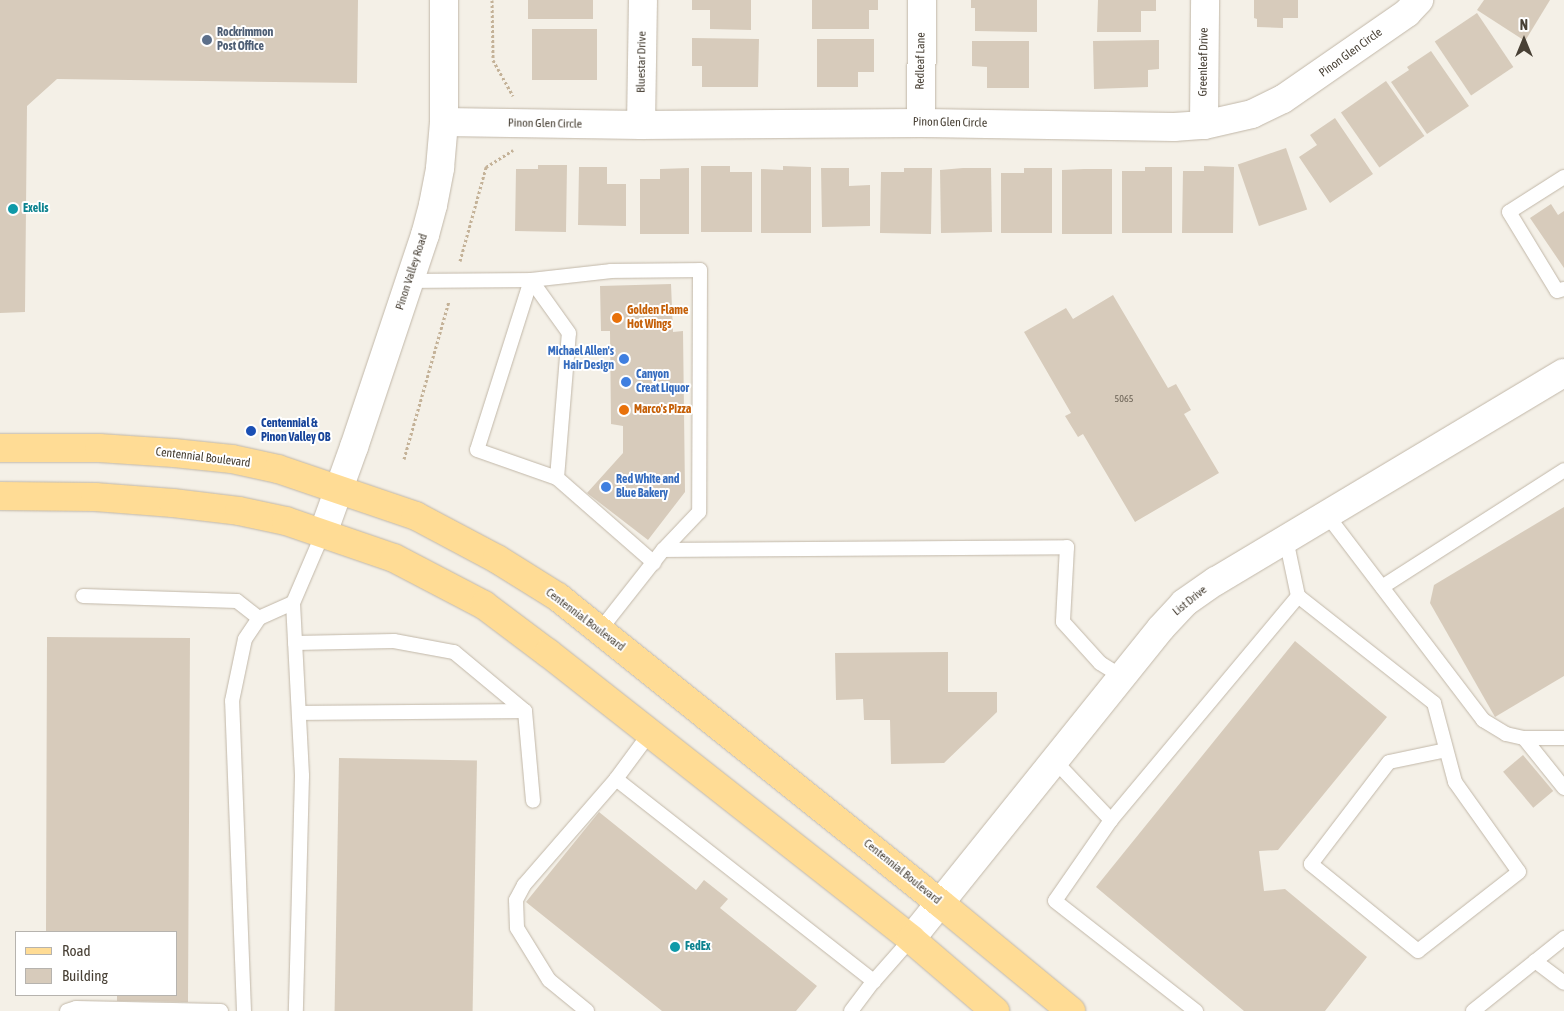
<!DOCTYPE html>
<style>
body{margin:0}
#map{position:relative;width:1564px;height:1011px;overflow:hidden;background:#f4f0e7;font-family:"Asap Condensed",sans-serif}
div>[style]{position:absolute}
.building>*{inset:0;background:#d7cbbb;transform-origin:0 0}
.path>*{height:3px;margin-top:-1.5px;transform-origin:0;background:repeating-linear-gradient(90deg,#c4b298 0 2.5px,transparent 0 5px)}
.roads{filter:drop-shadow(0 0 1px #c1b7a8) drop-shadow(0 0 1px #c1b7a8)}
.service>*{height:14px;margin:-7px;padding:0 7px;transform-origin:7px;border-radius:7px;background:#fff}
.minor>*{height:28px;margin:-14px;padding:0 14px;transform-origin:14px;border-radius:14px;background:#fff}
.primary>*{height:28px;margin:-14px;padding:0 14px;transform-origin:14px;border-radius:14px;background:#ffdc95}
.dots>*{width:14px;height:14px;translate:-50% -50%;box-sizing:border-box;border:2px solid #fff;border-radius:50%}
span{translate:-50% -50%;white-space:nowrap;text-align:center;line-height:1.15;-webkit-text-stroke:4px #fff;paint-order:stroke}
.number-label{font-size:10px;color:#6c6356}
.number-label span{-webkit-text-stroke-width:0}
.service-label{font-size:12px;color:#4e5e75;font-weight:700}
.left{translate:0 -50%;text-align:left}
.street-label{font-size:12px;color:#484035}
.culture-label{font-size:12px;color:#0d838f;font-weight:700}
.food-label{font-size:12px;color:#c56008;font-weight:700}
.shop-label{font-size:12px;color:#366cbe;font-weight:700}
.right{translate:-100% -50%;text-align:right}
.transit-label{font-size:12px;color:#164399;font-weight:700}
.legend{position:absolute;left:15px;top:931px;width:162px;height:65px;box-sizing:border-box;background:#fff;border:1px solid #b6b3ae;margin:0;padding:6px 9px;list-style:none;font-size:15px;color:#484035}
.legend li{display:flex;align-items:center;gap:10px;height:25px}
.legend b{width:25px;border:1px solid #b6b3ae}
.north{position:absolute;left:1499px;top:15px;width:50px;height:50px;-webkit-text-stroke:4px #fff;paint-order:stroke;rotate:0deg;font-size:14px;font-weight:700;line-height:20px;text-align:center;color:#484035}
.north::after{content:'';display:block;margin:auto;width:18px;height:22px;background:#484035;clip-path:polygon(50% 0,100% 100%,50% 72%,0 100%)}
</style>
<div id="map">
<div class="building">
<i style="clip-path:polygon(0 0,358px 0,357px 83px,57px 79px,27px 106px,25px 312px,0 313px)"></i>
<i style="left:528px;top:0;width:65px;height:19px"></i>
<i style="clip-path:polygon(692px 0,751px 0,751px 30px,710px 29px,710px 10px,692px 10px)"></i>
<i style="clip-path:polygon(812px 0,878px 0,878px 10px,869px 10px,869px 29px,812px 29px)"></i>
<i style="clip-path:polygon(971px 0,1037px 0,1037px 32px,975px 31px,975px 8px,971px 8px)"></i>
<i style="clip-path:polygon(1098px 0,1156px 0,1156px 11px,1141px 11px,1141px 32px,1097px 32px)"></i>
<i style="clip-path:polygon(1254px 0,1298px 0,1298px 18px,1283px 18px,1283px 28px,1257px 27px,1257px 19px,1254px 18px)"></i>
<i style="clip-path:polygon(1484px 0,1550px 0,1525px 41px,1477px 10px)"></i>
<i style="left:1477px;top:13px;width:65px;height:51px;rotate:56deg"></i>
<i style="left:597px;top:29px;width:51px;height:65px;rotate:90deg"></i>
<i style="clip-path:polygon(692px 38px,759px 39px,758px 87px,702px 87px,702px 66px,692px 66px)"></i>
<i style="clip-path:polygon(817px 39px,874px 39px,874px 72px,858px 72px,858px 87px,817px 87px)"></i>
<i style="clip-path:polygon(1159px 40px,1159px 69px,1148px 70px,1148px 87px,1094px 89px,1093px 41px)"></i>
<i style="clip-path:polygon(972px 41px,1029px 41px,1029px 88px,987px 88px,987px 67px,972px 66px)"></i>
<i style="clip-path:polygon(1431px 51px,1469px 106px,1427px 134px,1391px 82px,1409px 70px,1407px 67px)"></i>
<i style="left:1386px;top:81px;width:67px;height:55px;rotate:55deg"></i>
<i style="clip-path:polygon(1335px 118px,1373px 174px,1330px 203px,1299px 157px,1317px 145px,1310px 135px)"></i>
<i style="left:1286px;top:148px;width:65px;height:51px;rotate:71deg"></i>
<i style="clip-path:polygon(538px 165px,567px 165px,566px 232px,515px 231px,516px 169px,538px 169px)"></i>
<i style="clip-path:polygon(701px 166px,730px 166px,730px 172px,752px 172px,752px 232px,701px 232px)"></i>
<i style="clip-path:polygon(783px 166px,811px 167px,811px 233px,761px 233px,761px 169px,783px 170px)"></i>
<i style="clip-path:polygon(1204px 166px,1234px 167px,1233px 233px,1182px 233px,1183px 171px,1204px 171px)"></i>
<i style="clip-path:polygon(579px 167px,607px 167px,607px 184px,626px 184px,626px 226px,578px 225px)"></i>
<i style="clip-path:polygon(1145px 167px,1172px 167px,1172px 233px,1122px 233px,1122px 171px,1145px 171px)"></i>
<i style="clip-path:polygon(689px 168px,689px 234px,640px 234px,640px 179px,660px 179px,660px 169px)"></i>
<i style="clip-path:polygon(821px 168px,849px 168px,849px 186px,870px 185px,870px 226px,822px 227px)"></i>
<i style="clip-path:polygon(904px 168px,932px 168px,931px 234px,880px 233px,881px 172px,904px 172px)"></i>
<i style="clip-path:polygon(963px 168px,991px 168px,992px 232px,941px 233px,940px 170px)"></i>
<i style="clip-path:polygon(1024px 168px,1052px 168px,1052px 233px,1001px 233px,1001px 173px,1024px 173px)"></i>
<i style="clip-path:polygon(1084px 169px,1112px 169px,1112px 234px,1062px 234px,1062px 170px)"></i>
<i style="clip-path:polygon(1551px 204px,1558px 215px,1564px 211px,1564px 268px,1530px 218px)"></i>
<i style="clip-path:polygon(671px 284px,673px 332px,683px 331px,685px 492px,648px 540px,587px 493px,623px 453px,623px 426px,611px 424px,610px 331px,601px 331px,600px 286px)"></i>
<i style="clip-path:polygon(1113px 295px,1168px 388px,1176px 384px,1191px 410px,1184px 414px,1219px 473px,1135px 522px,1083px 434px,1078px 437px,1065px 416px,1071px 413px,1024px 332px,1066px 308px,1073px 319px)"></i>
<i style="clip-path:polygon(1564px 507px,1564px 676px,1495px 717px,1430px 603px,1434px 585px)"></i>
<i style="clip-path:polygon(47px 637px,190px 638px,188px 1002px,117px 1001px,117px 995px,176px 995px,176px 932px,46px 932px)"></i>
<i style="clip-path:polygon(1295px 641px,1387px 717px,1278px 850px,1259px 851px,1264px 891px,1285px 889px,1367px 957px,1325px 1011px,1244px 1011px,1096px 887px)"></i>
<i style="clip-path:polygon(948px 652px,948px 692px,997px 692px,997px 712px,944px 763px,891px 764px,890px 720px,864px 720px,863px 699px,836px 700px,835px 653px)"></i>
<i style="left:1523px;top:755px;width:47px;height:26px;rotate:50deg"></i>
<i style="left:339px;top:758px;width:138px;height:253px;rotate:1deg"></i>
<i style="clip-path:polygon(599px 812px,696px 890px,704px 880px,728px 899px,720px 908px,817px 986px,796px 1011px,662px 1011px,526px 902px)"></i>
</div>
<div class="path">
<i style="left:492px;top:0;width:60px;rotate:89deg"></i>
<i style="left:493px;top:60px;width:41px;rotate:60.9deg"></i>
<i style="left:460px;top:261px;width:98px;rotate:-74.5deg"></i>
<i style="left:486px;top:167px;width:32px;rotate:-32deg"></i>
<i style="left:404px;top:459px;width:164px;rotate:-74.1deg"></i>
</div>
<div class="roads">
<div class="service">
<i style="left:1564px;top:177px;width:65px;rotate:147.5deg"></i>
<i style="left:1509px;top:212px;width:92px;rotate:58.7deg"></i>
<i style="left:1557px;top:291px;width:7px;rotate:-16deg"></i>
<i style="left:410px;top:281px;width:121px;rotate:-0.5deg"></i>
<i style="left:531px;top:280px;width:178px;rotate:107.6deg"></i>
<i style="left:477px;top:450px;width:85px;rotate:19.3deg"></i>
<i style="left:557px;top:478px;width:129px;rotate:41.2deg"></i>
<i style="left:557px;top:478px;width:145px;rotate:-85.3deg"></i>
<i style="left:569px;top:333px;width:65px;rotate:-125.6deg"></i>
<i style="left:531px;top:280px;width:81px;rotate:-6.4deg"></i>
<i style="left:611px;top:271px;width:89px;rotate:-0.6deg"></i>
<i style="left:700px;top:270px;width:242px;rotate:90.2deg"></i>
<i style="left:699px;top:512px;width:52px;rotate:133.5deg"></i>
<i style="left:1327px;top:515px;width:258px;rotate:52.7deg"></i>
<i style="left:1483px;top:720px;width:27px;rotate:31deg"></i>
<i style="left:1506px;top:734px;width:18px;rotate:13deg"></i>
<i style="left:1524px;top:738px;width:40px"></i>
<i style="left:1382px;top:587px;width:216px;rotate:-32.7deg"></i>
<i style="left:83px;top:596px;width:154px;rotate:1.9deg"></i>
<i style="left:237px;top:601px;width:28px;rotate:38deg"></i>
<i style="left:259px;top:618px;width:37px;rotate:-24deg"></i>
<i style="left:293px;top:603px;width:76px;rotate:-66.8deg"></i>
<i style="left:1298px;top:596px;width:173px;rotate:38.2deg"></i>
<i style="left:1434px;top:703px;width:82px;rotate:75.1deg"></i>
<i style="left:1455px;top:782px;width:110px;rotate:54.6deg"></i>
<i style="left:1519px;top:872px;width:128px;rotate:142deg"></i>
<i style="left:1418px;top:951px;width:138px;rotate:-140.9deg"></i>
<i style="left:1311px;top:864px;width:128px;rotate:-52.6deg"></i>
<i style="left:1389px;top:762px;width:58px;rotate:-11.9deg"></i>
<i style="left:293px;top:603px;width:173px;rotate:87deg"></i>
<i style="left:302px;top:776px;width:235px;rotate:91.5deg"></i>
<i style="left:600px;top:630px;width:102px;rotate:-51.8deg"></i>
<i style="left:663px;top:550px;width:404px;rotate:-0.4deg"></i>
<i style="left:1067px;top:547px;width:75px;rotate:93.1deg"></i>
<i style="left:1063px;top:622px;width:55px;rotate:47.9deg"></i>
<i style="left:1100px;top:663px;width:26px;rotate:32deg"></i>
<i style="left:295px;top:643px;width:99px;rotate:-1.2deg"></i>
<i style="left:394px;top:641px;width:61px;rotate:10.4deg"></i>
<i style="left:454px;top:652px;width:92px;rotate:39.7deg"></i>
<i style="left:525px;top:711px;width:90px;rotate:84.9deg"></i>
<i style="left:299px;top:713px;width:226px;rotate:-0.5deg"></i>
<i style="left:650px;top:733px;width:57px;rotate:126.5deg"></i>
<i style="left:616px;top:779px;width:328px;rotate:38.1deg"></i>
<i style="left:874px;top:981px;width:56px;rotate:-48.6deg"></i>
<i style="left:1524px;top:738px;width:64px;rotate:51.3deg"></i>
<i style="left:1054px;top:760px;width:83px;rotate:46.5deg"></i>
<i style="left:1111px;top:820px;width:292px;rotate:-50.1deg"></i>
<i style="left:1298px;top:596px;width:58px;rotate:-101.9deg"></i>
<i style="left:1111px;top:820px;width:98px;rotate:124.7deg"></i>
<i style="left:1055px;top:901px;width:179px;rotate:38deg"></i>
<i style="left:1535px;top:961px;width:36px;rotate:37deg"></i>
<i style="left:67px;top:1011px;width:9px;rotate:-18deg"></i>
<i style="left:76px;top:1008px;width:145px;rotate:1.2deg"></i>
<i style="left:244px;top:1011px;width:310px;rotate:-92.2deg"></i>
<i style="left:232px;top:701px;width:63px;rotate:-78.2deg"></i>
<i style="left:245px;top:639px;width:25px;rotate:-56deg"></i>
<i style="left:587px;top:1011px;width:49px;rotate:-140.8deg"></i>
<i style="left:549px;top:980px;width:61px;rotate:-121.6deg"></i>
<i style="left:517px;top:928px;width:28px;rotate:-92deg"></i>
<i style="left:516px;top:900px;width:17px;rotate:-62deg"></i>
<i style="left:524px;top:885px;width:140px;rotate:-49deg"></i>
<i style="left:851px;top:1011px;width:38px;rotate:-53deg"></i>
<i style="left:1473px;top:1011px;width:117px;rotate:-38.7deg"></i>
</div>
<div class="minor">
<i style="left:444px;top:122px;width:197px;rotate:0.9deg"></i>
<i style="left:641px;top:125px;width:280px;rotate:-0.4deg"></i>
<i style="left:921px;top:123px;width:253px;rotate:0.9deg"></i>
<i style="left:1174px;top:127px;width:30px;rotate:-4deg"></i>
<i style="left:1204px;top:125px;width:49px;rotate:-12.9deg"></i>
<i style="left:1252px;top:114px;width:34px;rotate:-26deg"></i>
<i style="left:1283px;top:99px;width:151px;rotate:-34.7deg"></i>
<i style="left:1407px;top:13px;width:18px;rotate:-47deg"></i>
<i style="left:921px;top:123px;width:123px;rotate:-89.5deg"></i>
<i style="left:641px;top:125px;width:125px;rotate:-89.1deg"></i>
<i style="left:1204px;top:125px;width:125px;rotate:-89.5deg"></i>
<i style="left:323px;top:533px;width:91px;rotate:-70.2deg"></i>
<i style="left:354px;top:447px;width:224px;rotate:-71.5deg"></i>
<i style="left:425px;top:235px;width:31px;rotate:-75deg"></i>
<i style="left:433px;top:205px;width:38px;rotate:-79deg"></i>
<i style="left:440px;top:168px;width:46px;rotate:-85deg"></i>
<i style="left:444px;top:122px;width:122px;rotate:-90deg"></i>
<i style="left:911px;top:939px;width:399px;rotate:-51.2deg"></i>
<i style="left:1161px;top:628px;width:34px;rotate:-47deg"></i>
<i style="left:1184px;top:603px;width:39px;rotate:-35deg"></i>
<i style="left:1216px;top:581px;width:405px;rotate:-30.9deg"></i>
</div>
<div class="primary">
<i style="left:0;top:448px;width:99px"></i>
<i style="left:99px;top:448px;width:75px;rotate:3.8deg"></i>
<i style="left:174px;top:453px;width:58px;rotate:5.9deg"></i>
<i style="left:232px;top:459px;width:47px;rotate:12.3deg"></i>
<i style="left:278px;top:469px;width:146px;rotate:18.8deg"></i>
<i style="left:416px;top:516px;width:92px;rotate:28deg"></i>
<i style="left:497px;top:559px;width:72px;rotate:31.9deg"></i>
<i style="left:558px;top:597px;width:489px;rotate:38.7deg"></i>
<i style="left:940px;top:903px;width:170px;rotate:39.5deg"></i>
<i style="left:0;top:496px;width:95px;rotate:0.6deg"></i>
<i style="left:95px;top:497px;width:78px;rotate:4.4deg"></i>
<i style="left:173px;top:503px;width:66px;rotate:6.9deg"></i>
<i style="left:239px;top:511px;width:48px;rotate:12deg"></i>
<i style="left:286px;top:521px;width:114px;rotate:18.9deg"></i>
<i style="left:394px;top:558px;width:102px;rotate:27.6deg"></i>
<i style="left:484px;top:605px;width:80px;rotate:36.9deg"></i>
<i style="left:548px;top:653px;width:462px;rotate:38.2deg"></i>
<i style="left:911px;top:939px;width:111px;rotate:40.6deg"></i>
</div>
</div>
<div class="dots">
<i style="left:207px;top:40px;background:#5c6f8a"></i>
<i style="left:13px;top:209px;background:#0f9aa8"></i>
<i style="left:617px;top:318px;background:#e8710a"></i>
<i style="left:624px;top:359px;background:#3f7fe0"></i>
<i style="left:626px;top:382px;background:#3f7fe0"></i>
<i style="left:624px;top:410px;background:#e8710a"></i>
<i style="left:251px;top:431px;background:#1a4fb4"></i>
<i style="left:606px;top:487px;background:#3f7fe0"></i>
<i style="left:675px;top:947px;background:#0f9aa8"></i>
</div>
<div class="number-label">
<span style="left:1124px;top:399px">5065</span>
</div>
<div class="service-label">
<span class="left" style="left:217px;top:40px">Rockrimmon<br>Post Office</span>
</div>
<div class="street-label">
<span style="left:1351px;top:53px;rotate:-36deg">Pinon Glen Circle</span>
<span style="left:921px;top:61px;rotate:-89deg">Redleaf Lane</span>
<span style="left:642px;top:62px;rotate:-89deg">Bluestar Drive</span>
<span style="left:1204px;top:62px;rotate:-89deg">Greenleaf Drive</span>
<span style="left:950px;top:123px;rotate:1deg">Pinon Glen Circle</span>
<span style="left:545px;top:124px;rotate:1deg">Pinon Glen Circle</span>
<span style="left:412px;top:272px;rotate:-72deg">Pinon Valley Road</span>
<span style="left:203px;top:458px;rotate:7deg">Centennial Boulevard</span>
<span style="left:1190px;top:601px;rotate:-39deg">List Drive</span>
<span style="left:585px;top:620px;rotate:37deg">Centennial Boulevard</span>
<span style="left:902px;top:872px;rotate:39deg">Centennial Boulevard</span>
</div>
<div class="culture-label">
<span class="left" style="left:23px;top:209px">Exelis</span>
<span class="left" style="left:685px;top:947px">FedEx</span>
</div>
<div class="food-label">
<span class="left" style="left:627px;top:318px">Golden Flame<br>Hot Wings</span>
<span class="left" style="left:634px;top:410px">Marco's Pizza</span>
</div>
<div class="shop-label">
<span class="right" style="left:614px;top:359px">Michael Allen's<br>Hair Design</span>
<span class="left" style="left:636px;top:382px">Canyon<br>Creat Liquor</span>
<span class="left" style="left:616px;top:487px">Red White and<br>Blue Bakery</span>
</div>
<div class="transit-label">
<span class="left" style="left:261px;top:431px">Centennial &amp;<br>Pinon Valley OB</span>
</div>
<ul class="legend">
<li><b style="height:6px;background:#ffdc95"></b>Road</li>
<li><b style="height:14px;background:#d7cbbb"></b>Building</li>
</ul>
<div class="north">N</div>
</div>
